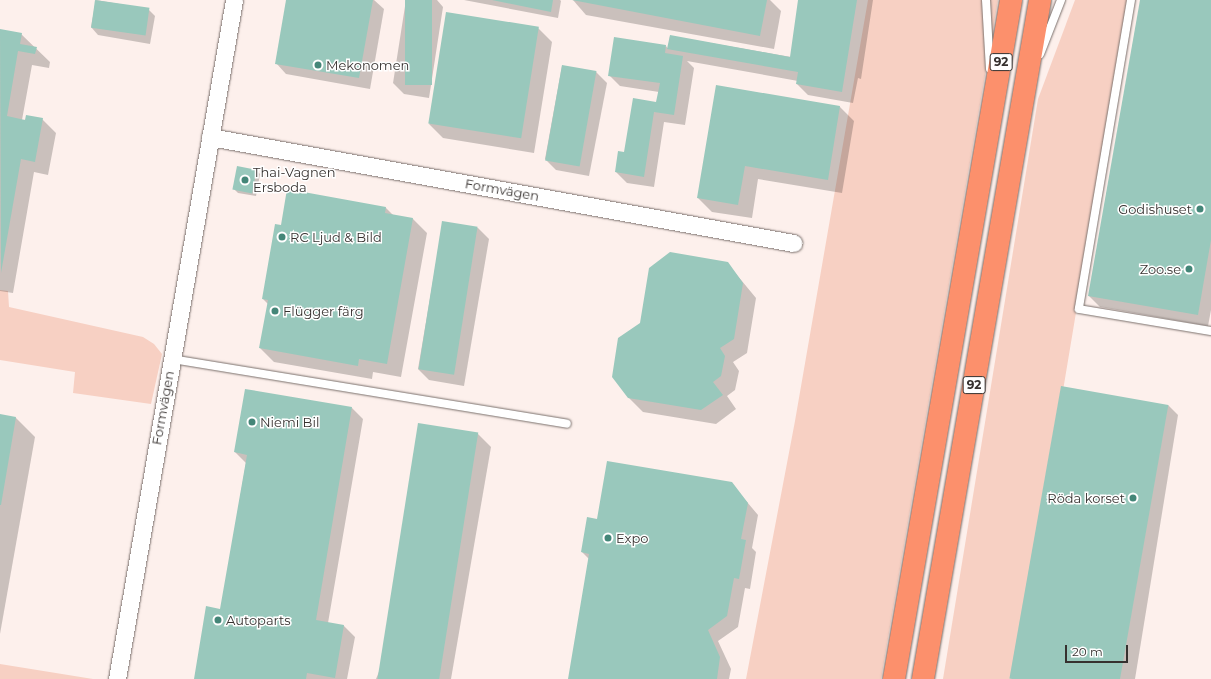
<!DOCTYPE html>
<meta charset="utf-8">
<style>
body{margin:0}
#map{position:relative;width:1211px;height:679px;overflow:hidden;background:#fdf0ec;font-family:Montserrat,sans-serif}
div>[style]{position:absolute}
.green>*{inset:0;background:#f7d0c3}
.shadow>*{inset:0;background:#0003}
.building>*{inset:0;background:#99c8bc;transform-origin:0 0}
.roads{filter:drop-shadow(0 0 1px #7a706c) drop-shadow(0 0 1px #7a706c)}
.lane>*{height:8px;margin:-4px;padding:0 4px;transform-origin:4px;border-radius:4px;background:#fff}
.street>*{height:17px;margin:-8.5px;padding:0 8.5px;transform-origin:8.5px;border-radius:8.5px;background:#fff}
.highway>*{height:22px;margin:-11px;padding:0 11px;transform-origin:11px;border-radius:11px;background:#fc906c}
.dots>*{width:11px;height:11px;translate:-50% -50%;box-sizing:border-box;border:2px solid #fff;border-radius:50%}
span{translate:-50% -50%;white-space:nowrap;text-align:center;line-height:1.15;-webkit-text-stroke:3px #fff;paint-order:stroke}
.shield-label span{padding:1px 3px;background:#fff;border:1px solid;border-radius:3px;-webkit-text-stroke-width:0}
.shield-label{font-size:12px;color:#36312f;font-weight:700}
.poi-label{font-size:13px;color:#36312f}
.left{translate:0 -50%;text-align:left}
.right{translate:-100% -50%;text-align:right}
.street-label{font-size:13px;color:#36312f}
.scale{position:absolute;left:1065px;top:645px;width:63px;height:18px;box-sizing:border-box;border:2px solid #36312f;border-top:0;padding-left:5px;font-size:12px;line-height:14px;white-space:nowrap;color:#36312f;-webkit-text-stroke:3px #fff;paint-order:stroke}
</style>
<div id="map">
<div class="green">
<i style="clip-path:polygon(868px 0,998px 0,881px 679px,746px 679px,795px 421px)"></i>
<i style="clip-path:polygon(1075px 0,1128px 0,1015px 679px,943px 679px,1038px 99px)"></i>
<i style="clip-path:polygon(0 290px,8px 291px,9px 307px,143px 337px,154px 344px,162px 354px,151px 404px,73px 393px,75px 372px,0 360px)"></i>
<i style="clip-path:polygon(0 664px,93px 679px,0 679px)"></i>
</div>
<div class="shadow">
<i style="clip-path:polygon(96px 0,148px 9px,155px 16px,150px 44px,98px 35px,91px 27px)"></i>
<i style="clip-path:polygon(287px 0,374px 0,384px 9px,370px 89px,286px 74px,276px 63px)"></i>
<i style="clip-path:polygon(406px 0,437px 0,443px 7px,429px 98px,404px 94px,393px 83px)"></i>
<i style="clip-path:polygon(464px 0,560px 0,561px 1px,558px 18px)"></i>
<i style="clip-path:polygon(573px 0,770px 0,781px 11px,774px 49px,586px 15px)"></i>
<i style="clip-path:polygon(799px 0,873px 0,861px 79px,858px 78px,853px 103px,808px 95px,797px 84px,798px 81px,687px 61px,694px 68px,685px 125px,664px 122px,654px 187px,627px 183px,616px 172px,657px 103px,659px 92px,620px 86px,609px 75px,666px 46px,668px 49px,670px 36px,791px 57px)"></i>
<i style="clip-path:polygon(1141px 0,1211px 0,1211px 310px,1208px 326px,1100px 307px,1089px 296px)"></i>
<i style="clip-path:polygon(538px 28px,552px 42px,534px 153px,443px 138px,429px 124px)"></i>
<i style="clip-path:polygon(0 30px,21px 34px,50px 62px,49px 68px,32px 65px,22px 120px,42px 119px,56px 133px,48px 175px,34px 172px,13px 293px,0 291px)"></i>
<i style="clip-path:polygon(562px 66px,596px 72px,607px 83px,589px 176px,556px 170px,545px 159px)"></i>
<i style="clip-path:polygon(717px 86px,840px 107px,854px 121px,842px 193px,758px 179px,752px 218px,712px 212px,698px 198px)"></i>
<i style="clip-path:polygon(257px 171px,260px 174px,256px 196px,238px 193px,235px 190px)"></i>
<i style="clip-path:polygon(386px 208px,394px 216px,413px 219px,427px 233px,401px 377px,373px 372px,372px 379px,274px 362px,260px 348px,268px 304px,263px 299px,282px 226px)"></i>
<i style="clip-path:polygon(443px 222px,478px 228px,489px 239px,464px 386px,429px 380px,418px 369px)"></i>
<i style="clip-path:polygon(727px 263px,756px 298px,747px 353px,733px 362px,739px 371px,735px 390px,727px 396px,736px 409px,716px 424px,643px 412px,629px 398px)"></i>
<i style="clip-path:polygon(1168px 405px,1178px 415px,1135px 679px,1014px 679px)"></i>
<i style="clip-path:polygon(352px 408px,363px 419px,328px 623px,344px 626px,355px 637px,347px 679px,195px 679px,221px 610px,246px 463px,235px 452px)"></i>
<i style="clip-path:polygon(0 415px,16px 418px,35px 437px,0 634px)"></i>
<i style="clip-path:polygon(477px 433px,491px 447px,451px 679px,376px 679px)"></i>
<i style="clip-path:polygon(731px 483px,758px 515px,752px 548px,756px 552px,750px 589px,745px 588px,738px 627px,718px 641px,731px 669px,729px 679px,569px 679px,589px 559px,582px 552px,598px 520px)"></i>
</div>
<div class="building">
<i style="left:95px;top:0;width:55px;height:28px;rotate:8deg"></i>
<i style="clip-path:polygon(286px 0,373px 0,359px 78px,275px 64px)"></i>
<i style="left:405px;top:0;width:27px;height:85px"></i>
<i style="clip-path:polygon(492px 0,553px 0,551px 12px)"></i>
<i style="clip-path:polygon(572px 0,767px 0,760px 36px)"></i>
<i style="clip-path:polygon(798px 0,857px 0,842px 92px,796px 84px,798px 72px,667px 49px,670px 35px,790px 57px)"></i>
<i style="clip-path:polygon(1140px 0,1211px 0,1211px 240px,1198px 315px,1088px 296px)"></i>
<i style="left:446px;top:12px;width:94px;height:113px;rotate:9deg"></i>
<i style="clip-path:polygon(0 29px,22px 33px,20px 44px,37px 47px,35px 54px,18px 51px,7px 116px,25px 120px,26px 115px,43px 118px,35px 162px,21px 159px,1px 273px)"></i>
<i style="clip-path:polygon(614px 37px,666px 45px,665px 53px,683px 56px,674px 115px,654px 112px,644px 177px,615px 172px,618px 151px,624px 152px,633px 98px,656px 102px,660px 83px,608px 76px)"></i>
<i style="left:562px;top:65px;width:35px;height:97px;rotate:10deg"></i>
<i style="clip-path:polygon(716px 85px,840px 106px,828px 180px,745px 166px,738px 205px,697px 198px)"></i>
<i style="left:237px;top:166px;width:20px;height:24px;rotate:11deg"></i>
<i style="clip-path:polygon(287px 189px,386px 207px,385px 213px,413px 218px,387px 364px,359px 359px,358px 366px,259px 348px,268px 300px,262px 299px,275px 224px,281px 225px)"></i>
<i style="left:442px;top:221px;width:36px;height:150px;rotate:9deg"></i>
<i style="clip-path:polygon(670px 252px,728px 262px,743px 283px,734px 339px,720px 348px,725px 356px,721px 376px,713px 382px,723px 395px,701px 410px,628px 398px,612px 377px,618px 338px,640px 323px,649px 268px)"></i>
<i style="left:1061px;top:386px;width:109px;height:297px;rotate:10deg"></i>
<i style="clip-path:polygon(245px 389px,352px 407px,316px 620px,344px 625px,335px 678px,307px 673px,306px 679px,194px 679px,206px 606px,220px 609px,247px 455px,234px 452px)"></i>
<i style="clip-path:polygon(0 414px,16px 417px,1px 505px,0 505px)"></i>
<i style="left:418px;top:423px;width:61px;height:260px;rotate:9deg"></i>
<i style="clip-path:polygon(607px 461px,732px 482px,748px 503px,741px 539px,746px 540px,739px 579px,734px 578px,727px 616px,708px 630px,720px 657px,717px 679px,568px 679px,589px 554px,581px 552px,587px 517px,597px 519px)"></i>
</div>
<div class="roads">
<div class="lane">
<i style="left:986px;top:0;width:69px;rotate:86.7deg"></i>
<i style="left:1131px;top:0;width:313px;rotate:99.6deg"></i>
<i style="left:1079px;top:309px;width:134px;rotate:9.5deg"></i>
<i style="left:1040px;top:54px;width:58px;rotate:-68.7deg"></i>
<i style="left:172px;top:359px;width:400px;rotate:9.3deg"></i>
</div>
<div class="street">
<i style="left:210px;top:137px;width:593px;rotate:10.3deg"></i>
<i style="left:117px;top:679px;width:689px;rotate:-80.22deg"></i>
</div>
<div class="highway">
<i style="left:894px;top:679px;width:689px;rotate:-80.22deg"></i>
<i style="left:923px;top:679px;width:689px;rotate:-80.22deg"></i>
</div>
</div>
<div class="dots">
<i style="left:318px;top:65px;background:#448678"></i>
<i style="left:245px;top:180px;background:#448678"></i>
<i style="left:1200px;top:209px;background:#448678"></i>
<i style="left:282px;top:237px;background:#448678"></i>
<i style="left:1189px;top:269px;background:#448678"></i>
<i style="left:275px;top:311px;background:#448678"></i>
<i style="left:252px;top:422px;background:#448678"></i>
<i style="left:1133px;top:498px;background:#448678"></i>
<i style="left:608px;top:538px;background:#448678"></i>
<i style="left:218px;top:620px;background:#448678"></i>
</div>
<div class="shield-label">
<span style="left:1001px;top:62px">92</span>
<span style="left:974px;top:385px">92</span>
</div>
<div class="poi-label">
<span class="left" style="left:326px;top:65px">Mekonomen</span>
<span class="left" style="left:253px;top:180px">Thai-Vagnen<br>Ersboda</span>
<span class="right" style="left:1192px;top:209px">Godishuset</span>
<span class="left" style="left:290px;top:237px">RC Ljud &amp; Bild</span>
<span class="right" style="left:1181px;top:269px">Zoo.se</span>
<span class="left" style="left:283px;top:311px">Flügger färg</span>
<span class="left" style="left:260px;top:422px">Niemi Bil</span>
<span class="right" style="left:1125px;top:498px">Röda korset</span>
<span class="left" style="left:616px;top:538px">Expo</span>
<span class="left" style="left:226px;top:620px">Autoparts</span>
</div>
<div class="street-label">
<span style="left:502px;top:190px;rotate:10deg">Formvägen</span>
<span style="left:163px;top:408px;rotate:-80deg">Formvägen</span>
</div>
<div class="scale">20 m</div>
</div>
